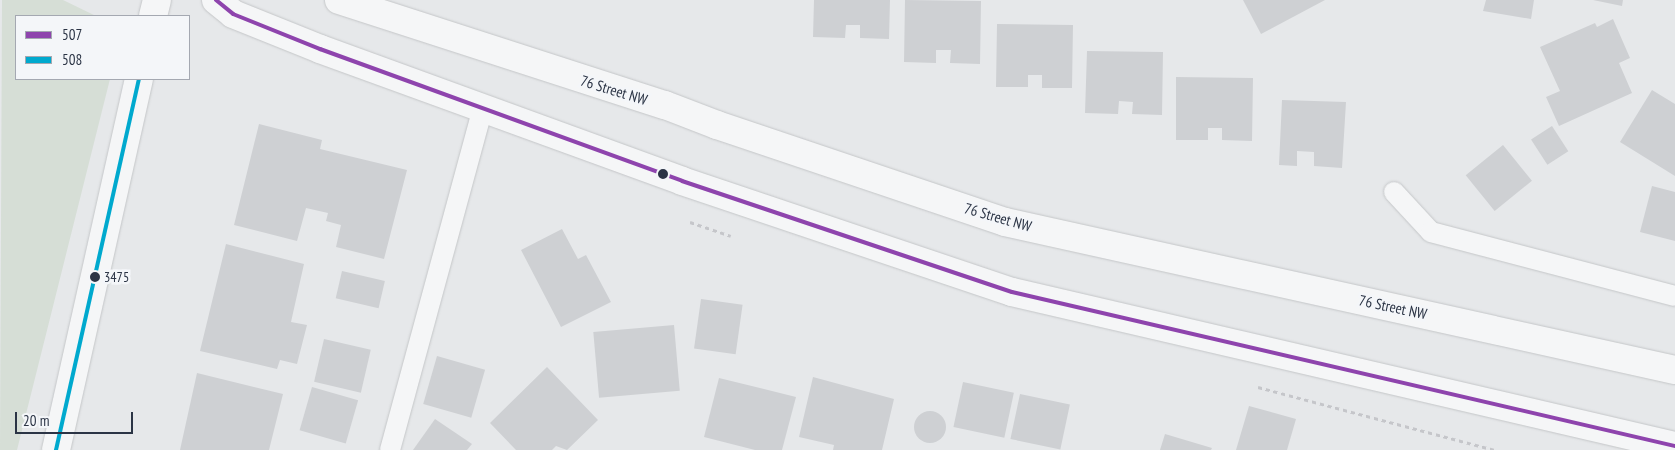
<!DOCTYPE html>
<style>
body{margin:0}
#map{position:relative;width:1675px;height:450px;overflow:hidden;background:#e6e8ea;font-family:"PT Sans Narrow",sans-serif}
div>[style]{position:absolute}
.green>*{inset:0;background:#d6ded6}
.building>*{inset:0;background:#ced0d3;transform-origin:0 0}
.round{border-radius:50%}
.path>*{height:3px;margin-top:-1.5px;transform-origin:0;background:repeating-linear-gradient(90deg,#c5c6ca 0 4px,transparent 0 8px)}
.roads{filter:drop-shadow(0 0 1px #c4c6c8) drop-shadow(0 0 1px #c4c6c8)}
.service>*{height:20px;margin:-10px;padding:0 10px;transform-origin:10px;border-radius:10px;background:#f5f6f7}
.tertiary>*{height:28px;margin:-14px;padding:0 14px;transform-origin:14px;border-radius:14px;background:#f5f6f7}
.bus-1>*{height:4px;margin:-2px;padding:0 2px;transform-origin:2px;border-radius:2px;background:#8e44ad}
.bus-2>*{height:4px;margin:-2px;padding:0 2px;transform-origin:2px;border-radius:2px;background:#00a9ce}
.dots>*{width:14px;height:14px;translate:-50% -50%;box-sizing:border-box;border:2px solid #f4f6f9;border-radius:50%}
span{translate:-50% -50%;white-space:nowrap;text-align:center;line-height:1.15;-webkit-text-stroke:5px #f4f6f9;paint-order:stroke}
.bus-label{font-size:14px;color:#2b3445}
.left{translate:0 -50%;text-align:left}
.street-label{font-size:15px;color:#2b3445}
.legend{position:absolute;left:15px;top:15px;width:175px;height:65px;box-sizing:border-box;background:#f4f6f9;border:1px solid #a4a8b1;margin:0;padding:6px 9px;list-style:none;font-size:15px;color:#2b3445}
.legend li{display:flex;align-items:center;gap:10px;height:25px}
.legend b{width:25px;border:1px solid #a4a8b1}
.scale{position:absolute;left:15px;top:412px;width:118px;height:22px;box-sizing:border-box;border:2px solid #2b3445;border-top:0;padding-left:6px;font-size:15px;line-height:18px;white-space:nowrap;color:#2b3445;-webkit-text-stroke:4px #f4f6f9;paint-order:stroke}
</style>
<div id="map">
<div class="green">
<i style="clip-path:polygon(2px 0,63px 0,96px 16px,16px 16px,16px 79px,110px 79px,17px 450px,0 450px)"></i>
</div>
<div class="building">
<i style="clip-path:polygon(814px 0,890px 0,889px 39px,860px 38px,860px 25px,846px 25px,845px 38px,813px 37px)"></i>
<i style="clip-path:polygon(905px 0,981px 1px,980px 64px,950px 63px,951px 50px,936px 50px,936px 63px,904px 62px)"></i>
<i style="clip-path:polygon(1243px 0,1325px 0,1261px 34px)"></i>
<i style="clip-path:polygon(1486px 0,1534px 0,1531px 19px,1483px 11px)"></i>
<i style="clip-path:polygon(1593px 0,1623px 0,1622px 6px)"></i>
<i style="clip-path:polygon(1613px 19px,1630px 58px,1619px 63px,1632px 93px,1559px 126px,1546px 97px,1560px 91px,1540px 47px,1595px 23px,1597px 27px)"></i>
<i style="clip-path:polygon(997px 24px,1073px 25px,1072px 88px,1042px 88px,1042px 75px,1028px 75px,1028px 87px,996px 87px)"></i>
<i style="clip-path:polygon(1087px 51px,1163px 52px,1162px 115px,1132px 114px,1133px 102px,1119px 101px,1118px 114px,1085px 113px)"></i>
<i style="clip-path:polygon(1176px 77px,1253px 78px,1252px 141px,1222px 140px,1222px 128px,1208px 128px,1208px 140px,1176px 140px)"></i>
<i style="clip-path:polygon(1652px 90px,1675px 104px,1675px 176px,1620px 142px)"></i>
<i style="clip-path:polygon(1282px 100px,1346px 102px,1342px 168px,1314px 166px,1314px 152px,1297px 151px,1297px 166px,1279px 165px)"></i>
<i style="clip-path:polygon(259px 124px,322px 140px,320px 149px,407px 170px,384px 259px,336px 247px,341px 225px,326px 221px,328px 213px,306px 208px,297px 241px,234px 225px)"></i>
<i style="left:1552px;top:126px;width:30px;height:25px;rotate:57deg"></i>
<i style="left:1503px;top:145px;width:46px;height:48px;rotate:51deg"></i>
<i style="clip-path:polygon(1652px 186px,1675px 192px,1675px 241px,1640px 232px)"></i>
<i style="clip-path:polygon(562px 229px,578px 259px,586px 255px,611px 302px,561px 327px,521px 250px)"></i>
<i style="clip-path:polygon(226px 244px,304px 264px,291px 322px,307px 325px,297px 364px,280px 360px,277px 369px,200px 351px)"></i>
<i style="left:342px;top:271px;width:44px;height:28px;rotate:13deg"></i>
<i style="left:701px;top:299px;width:42px;height:50px;rotate:8deg"></i>
<i style="left:674px;top:325px;width:66px;height:81px;rotate:85deg"></i>
<i style="left:324px;top:339px;width:48px;height:44px;rotate:13deg"></i>
<i style="left:437px;top:356px;width:50px;height:50px;rotate:16deg"></i>
<i style="clip-path:polygon(547px 367px,598px 420px,567px 450px,556px 446px,552px 450px,516px 450px,490px 423px)"></i>
<i style="clip-path:polygon(197px 373px,283px 394px,269px 450px,180px 450px)"></i>
<i style="clip-path:polygon(813px 377px,894px 399px,882px 450px,833px 450px,834px 445px,799px 437px)"></i>
<i style="clip-path:polygon(719px 378px,796px 397px,782px 450px,755px 450px,704px 437px)"></i>
<i style="left:963px;top:382px;width:52px;height:46px;rotate:12deg"></i>
<i style="left:312px;top:387px;width:48px;height:45px;rotate:16deg"></i>
<i style="left:1020px;top:394px;width:51px;height:46px;rotate:12deg"></i>
<i style="clip-path:polygon(1249px 406px,1296px 419px,1287px 450px,1236px 450px)"></i>
<i class="round" style="left:914px;top:411px;width:32px;height:32px"></i>
<i style="clip-path:polygon(435px 419px,472px 444px,467px 450px,413px 450px)"></i>
<i style="clip-path:polygon(1165px 434px,1212px 448px,1211px 450px,1160px 450px)"></i>
</div>
<div class="path">
<i style="left:690px;top:222px;width:43px;rotate:18.9deg"></i>
<i style="left:1258px;top:387px;width:244px;rotate:14.9deg"></i>
</div>
<div class="roads">
<div class="service">
<i style="left:1394px;top:192px;width:54px;rotate:47.2deg"></i>
<i style="left:1431px;top:232px;width:252px;rotate:14.7deg"></i>
<i style="left:390px;top:450px;width:354px;rotate:-74.8deg"></i>
</div>
<div class="tertiary">
<i style="left:216px;top:0;width:22px;rotate:39deg"></i>
<i style="left:233px;top:14px;width:94px;rotate:21.9deg"></i>
<i style="left:320px;top:49px;width:385px;rotate:20deg"></i>
<i style="left:682px;top:181px;width:348px;rotate:18.6deg"></i>
<i style="left:1012px;top:292px;width:681px;rotate:13.08deg"></i>
<i style="left:339px;top:0;width:342px;rotate:17.9deg"></i>
<i style="left:665px;top:105px;width:56px;rotate:21deg"></i>
<i style="left:717px;top:125px;width:304px;rotate:18.6deg"></i>
<i style="left:1005px;top:222px;width:686px;rotate:12.46deg"></i>
<i style="left:153px;top:16px;width:16px;rotate:-76deg"></i>
<i style="left:56px;top:450px;width:380px;rotate:-77.4deg"></i>
</div>
</div>
<div class="bus-1">
<i style="left:216px;top:0;width:22px;rotate:39deg"></i>
<i style="left:233px;top:14px;width:94px;rotate:21.9deg"></i>
<i style="left:320px;top:49px;width:385px;rotate:20deg"></i>
<i style="left:682px;top:181px;width:348px;rotate:18.6deg"></i>
<i style="left:1012px;top:292px;width:681px;rotate:13.08deg"></i>
</div>
<div class="bus-2">
<i style="left:56px;top:450px;width:380px;rotate:-77.4deg"></i>
</div>
<div class="dots">
<i style="left:663px;top:174px;background:#2b3445"></i>
<i style="left:95px;top:277px;background:#2b3445"></i>
</div>
<div class="bus-label">
<span class="left" style="left:104px;top:277px">3475</span>
</div>
<div class="street-label">
<span style="left:614px;top:90px;rotate:17deg">76 Street NW</span>
<span style="left:998px;top:217px;rotate:16deg">76 Street NW</span>
<span style="left:1393px;top:307px;rotate:12deg">76 Street NW</span>
</div>
<ul class="legend">
<li><b style="height:6px;background:#8e44ad"></b>507</li>
<li><b style="height:6px;background:#00a9ce"></b>508</li>
</ul>
<div class="scale">20 m</div>
</div>
